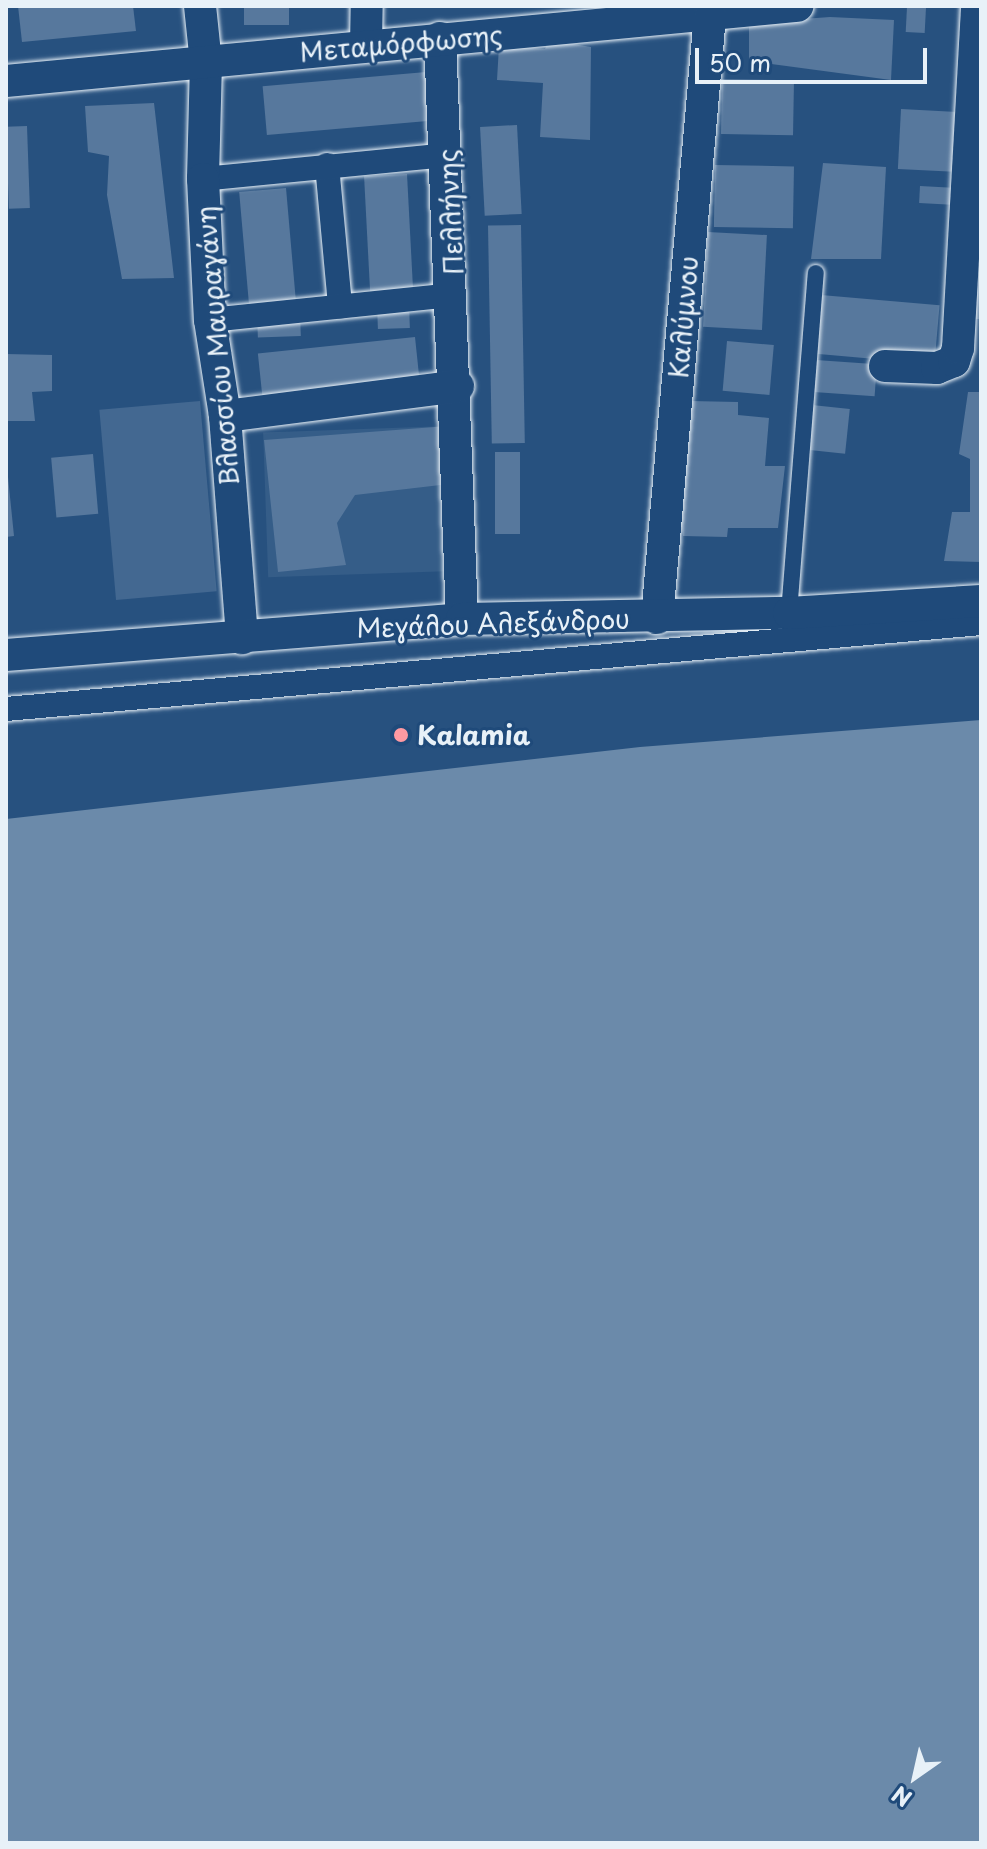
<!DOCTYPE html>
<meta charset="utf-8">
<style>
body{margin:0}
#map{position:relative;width:987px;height:1849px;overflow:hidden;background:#27517f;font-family:"Playpen Sans",sans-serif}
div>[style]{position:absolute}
.built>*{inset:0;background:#355d88;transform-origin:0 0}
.green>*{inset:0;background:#436891;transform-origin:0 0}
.water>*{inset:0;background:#6b8aaa}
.building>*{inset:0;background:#57789d;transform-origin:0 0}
.roads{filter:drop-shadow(0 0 2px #e8f1f8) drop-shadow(0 0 2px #e8f1f8)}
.service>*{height:16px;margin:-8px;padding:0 8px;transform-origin:8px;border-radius:8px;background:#1f4a7a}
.pedestrian>*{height:24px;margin:-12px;padding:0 12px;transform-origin:12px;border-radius:12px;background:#1f4a7a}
.minor>*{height:32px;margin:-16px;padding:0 16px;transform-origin:16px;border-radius:16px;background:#1f4a7a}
.dots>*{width:22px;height:22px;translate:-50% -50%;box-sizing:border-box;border:4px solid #1f4a7a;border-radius:50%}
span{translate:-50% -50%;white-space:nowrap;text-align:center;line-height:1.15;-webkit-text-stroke:6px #1f4a7a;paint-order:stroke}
.street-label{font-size:26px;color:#e8f1f8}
.poi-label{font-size:26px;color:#e8f1f8;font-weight:700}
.left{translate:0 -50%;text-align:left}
.frame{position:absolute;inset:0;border:8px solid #e8f1f8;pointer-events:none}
.north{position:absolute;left:875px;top:1737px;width:80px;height:80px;-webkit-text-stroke:6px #1f4a7a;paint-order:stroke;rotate:214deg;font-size:22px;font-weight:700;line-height:32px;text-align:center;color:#e8f1f8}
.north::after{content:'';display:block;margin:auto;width:28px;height:36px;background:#e8f1f8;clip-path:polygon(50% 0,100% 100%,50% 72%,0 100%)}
.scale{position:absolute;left:695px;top:48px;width:232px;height:36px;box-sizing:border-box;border:4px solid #e8f1f8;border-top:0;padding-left:10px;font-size:24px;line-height:28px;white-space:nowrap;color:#e8f1f8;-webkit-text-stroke:6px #1f4a7a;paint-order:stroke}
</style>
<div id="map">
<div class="built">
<i style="left:448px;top:426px;width:145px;height:185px;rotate:88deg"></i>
</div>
<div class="green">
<i style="left:200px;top:401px;width:191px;height:101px;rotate:85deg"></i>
</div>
<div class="water">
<i style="clip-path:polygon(981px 720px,981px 1843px,6px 1843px,6px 819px,640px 747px)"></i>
</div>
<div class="building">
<i style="clip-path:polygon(18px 6px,133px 6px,136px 31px,22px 42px)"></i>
<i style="left:244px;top:6px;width:45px;height:19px"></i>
<i style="left:907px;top:7px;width:19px;height:25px;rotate:3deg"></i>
<i style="clip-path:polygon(830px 17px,894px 20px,891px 80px,749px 61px,749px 23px)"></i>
<i style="clip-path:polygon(549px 40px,591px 47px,590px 140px,540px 137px,543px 83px,497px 80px,499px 46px,545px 49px)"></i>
<i style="left:426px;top:72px;width:49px;height:164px;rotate:85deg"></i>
<i style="left:722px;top:79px;width:72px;height:55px;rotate:1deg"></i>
<i style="clip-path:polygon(154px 103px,174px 278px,122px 279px,107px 195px,109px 156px,88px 152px,85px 106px)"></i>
<i style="left:901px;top:109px;width:61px;height:60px;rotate:3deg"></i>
<i style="left:517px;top:125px;width:89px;height:37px;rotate:87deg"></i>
<i style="left:27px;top:126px;width:82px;height:21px;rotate:88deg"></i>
<i style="clip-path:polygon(823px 163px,886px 167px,881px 259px,811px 259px)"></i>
<i style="left:715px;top:165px;width:79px;height:62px;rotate:1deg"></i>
<i style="left:407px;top:174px;width:119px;height:43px;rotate:87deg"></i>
<i style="left:920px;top:186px;width:37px;height:17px;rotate:3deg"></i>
<i style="left:286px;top:188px;width:117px;height:47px;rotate:85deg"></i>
<i style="left:521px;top:225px;width:218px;height:33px;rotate:89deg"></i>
<i style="left:708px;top:232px;width:59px;height:95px;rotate:3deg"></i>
<i style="clip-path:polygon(976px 249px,981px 319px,971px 319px)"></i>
<i style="left:821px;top:295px;width:119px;height:59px;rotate:5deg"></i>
<i style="left:409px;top:303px;width:25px;height:32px;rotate:88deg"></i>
<i style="left:300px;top:312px;width:24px;height:43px;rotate:88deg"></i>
<i style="left:415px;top:337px;width:46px;height:158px;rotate:84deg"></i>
<i style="left:727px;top:341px;width:47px;height:50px;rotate:5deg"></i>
<i style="clip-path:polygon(6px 354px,52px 355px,52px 391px,32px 392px,35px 421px,6px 421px)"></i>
<i style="left:816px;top:360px;width:61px;height:32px;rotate:4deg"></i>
<i style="clip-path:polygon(968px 392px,981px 392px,981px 562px,944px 561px,952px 512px,970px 512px,970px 459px,959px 454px)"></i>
<i style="clip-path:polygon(690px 401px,738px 402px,738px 415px,769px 418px,765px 466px,785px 466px,778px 528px,728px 528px,727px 537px,683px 536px,682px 527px,674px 528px)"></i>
<i style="left:812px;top:405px;width:38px;height:45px;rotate:6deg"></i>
<i style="clip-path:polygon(448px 426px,449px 484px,355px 495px,337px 523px,346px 565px,278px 572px,264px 440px)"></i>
<i style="left:520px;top:452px;width:82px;height:25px;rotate:90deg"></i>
<i style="left:93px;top:454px;width:60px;height:42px;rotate:85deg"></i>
<i style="clip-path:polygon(8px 477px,14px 536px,6px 537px,6px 478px)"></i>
</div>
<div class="roads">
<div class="service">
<i style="left:789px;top:613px;width:341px;rotate:-85.5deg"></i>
</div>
<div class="pedestrian">
<i style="left:327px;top:165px;width:142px;rotate:84.7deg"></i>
<i style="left:203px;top:179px;width:245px;rotate:-5.6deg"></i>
<i style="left:210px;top:320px;width:245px;rotate:-5.9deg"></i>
<i style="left:6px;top:709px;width:979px;rotate:-5.04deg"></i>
</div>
<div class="minor">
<i style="left:200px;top:6px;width:57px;rotate:84deg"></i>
<i style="left:206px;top:63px;width:116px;rotate:91.5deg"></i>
<i style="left:203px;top:179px;width:141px;rotate:87.2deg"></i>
<i style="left:210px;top:320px;width:97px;rotate:81.1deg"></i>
<i style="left:225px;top:416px;width:223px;rotate:85.6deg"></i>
<i style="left:440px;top:38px;width:581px;rotate:87.83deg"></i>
<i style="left:366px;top:45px;width:39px;rotate:-89deg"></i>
<i style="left:6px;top:81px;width:795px;rotate:-5.42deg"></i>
<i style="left:885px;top:366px;width:52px;rotate:2.2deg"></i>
<i style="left:937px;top:368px;width:18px;rotate:-22deg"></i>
<i style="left:954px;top:361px;width:14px;rotate:-73deg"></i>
<i style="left:958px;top:348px;width:343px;rotate:-86.8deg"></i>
<i style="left:225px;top:416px;width:235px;rotate:-7.3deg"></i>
<i style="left:657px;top:618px;width:604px;rotate:-84.97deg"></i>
<i style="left:6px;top:655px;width:457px;rotate:-4.5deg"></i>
<i style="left:462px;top:619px;width:327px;rotate:-1.1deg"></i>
<i style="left:789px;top:613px;width:192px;rotate:-3.6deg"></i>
</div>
</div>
<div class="dots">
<i style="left:401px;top:735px;background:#ff9aa2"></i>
</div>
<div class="street-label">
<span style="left:401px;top:43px;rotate:-5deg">Μεταμόρφωσης</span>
<span style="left:450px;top:212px;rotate:-93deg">Πελλήνης</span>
<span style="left:683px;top:317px;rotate:-85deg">Καλύμνου</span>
<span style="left:217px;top:346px;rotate:-95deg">Βλασσίου Μαυραγάνη</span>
<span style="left:493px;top:623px;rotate:-2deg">Μεγάλου Αλεξάνδρου</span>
</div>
<div class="poi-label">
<span class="left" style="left:417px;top:735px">Kalamia</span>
</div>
<div class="frame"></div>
<div class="north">N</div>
<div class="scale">50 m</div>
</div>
